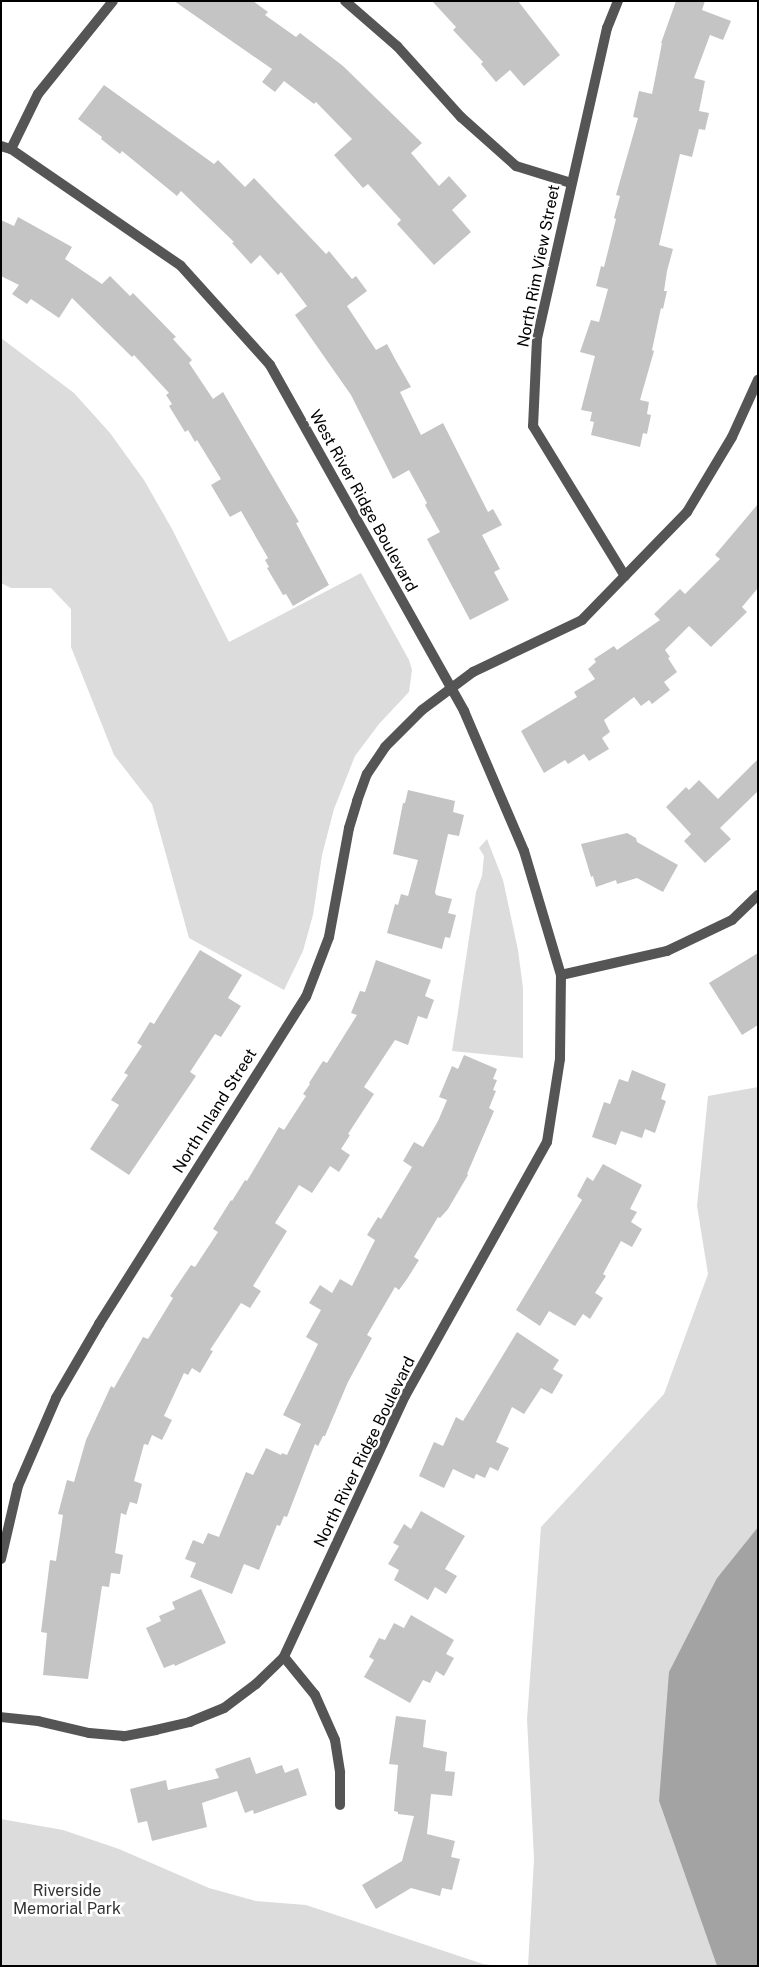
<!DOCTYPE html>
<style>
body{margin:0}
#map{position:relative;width:759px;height:1967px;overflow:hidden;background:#fff;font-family:"Public Sans",sans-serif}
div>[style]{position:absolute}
.green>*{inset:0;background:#dcdcdc}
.water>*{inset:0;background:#a3a3a3}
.building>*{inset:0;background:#c4c4c4}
.street>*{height:10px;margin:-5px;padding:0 5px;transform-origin:5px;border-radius:5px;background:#555}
span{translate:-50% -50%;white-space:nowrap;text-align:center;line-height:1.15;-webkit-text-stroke:5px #fff;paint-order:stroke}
.street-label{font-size:16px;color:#000}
.park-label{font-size:16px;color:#333}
.frame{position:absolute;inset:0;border:2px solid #000;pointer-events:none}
</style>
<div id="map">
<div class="green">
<i style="clip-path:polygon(1px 338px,74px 393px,110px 433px,144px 480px,172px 529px,229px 642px,361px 573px,409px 660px,412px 670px,409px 692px,379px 724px,355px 756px,334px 809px,322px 855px,313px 915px,303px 951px,284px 990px,189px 938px,152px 804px,114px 755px,71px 647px,71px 609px,51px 588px,11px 588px,1px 583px)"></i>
<i style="clip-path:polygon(487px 839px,503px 880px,518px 950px,523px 988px,523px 1058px,452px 1051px,476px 892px,482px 876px,484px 856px,479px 848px)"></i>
<i style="clip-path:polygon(758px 1087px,758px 1527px,717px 1578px,659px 1801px,717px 1966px,528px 1966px,534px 1859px,527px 1719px,541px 1527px,664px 1394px,708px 1274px,697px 1206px,708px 1096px)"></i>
<i style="clip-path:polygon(1px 1819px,63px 1830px,119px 1849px,209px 1888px,256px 1901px,306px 1905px,483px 1964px,500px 1966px,1px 1966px)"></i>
</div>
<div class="water">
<i style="clip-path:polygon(758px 1527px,758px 1966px,717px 1966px,659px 1801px,669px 1672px,717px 1578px)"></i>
</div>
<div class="building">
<i style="clip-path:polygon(174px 1px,253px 1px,268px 12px,265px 15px,296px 37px,300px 33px,343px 66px,422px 143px,411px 153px,439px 186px,449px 176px,467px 196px,452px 210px,471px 232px,434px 265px,397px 224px,401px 220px,368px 184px,363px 188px,334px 155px,352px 139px,316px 102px,314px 104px,284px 81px,275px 92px,262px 82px,272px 69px)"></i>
<i style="clip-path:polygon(432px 1px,518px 1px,560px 55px,524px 86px,510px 70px,496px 82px,481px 64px,483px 62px,453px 30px,456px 27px)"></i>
<i style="clip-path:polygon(676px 1px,705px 1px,702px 10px,731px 21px,723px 40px,710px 35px,694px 78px,705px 81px,699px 111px,709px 113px,705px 130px,699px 129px,692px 157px,680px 154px,659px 245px,673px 249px,667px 271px,664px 291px,667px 291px,663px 309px,661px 308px,652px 350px,654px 351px,640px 400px,649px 402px,647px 414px,651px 415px,647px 434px,643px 433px,640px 447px,591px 435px,594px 422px,590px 421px,592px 412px,581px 410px,595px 356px,580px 352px,591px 320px,599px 322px,608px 289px,596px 286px,601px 266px,604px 267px,616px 219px,614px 218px,620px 196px,616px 195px,638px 118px,633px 117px,639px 91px,652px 94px,662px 43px,661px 43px)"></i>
<i style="clip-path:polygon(104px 85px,214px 164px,218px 160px,245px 187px,254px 178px,326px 254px,329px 251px,352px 279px,356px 276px,367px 291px,347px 306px,376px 350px,387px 344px,395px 359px,411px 387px,400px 392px,421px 435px,443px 423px,488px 512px,493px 509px,502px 525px,482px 535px,500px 569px,494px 572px,509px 600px,470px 620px,427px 539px,440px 532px,425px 505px,427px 503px,409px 470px,393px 479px,351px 395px,295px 315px,307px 306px,281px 272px,278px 275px,260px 255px,251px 264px,232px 243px,234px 242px,181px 191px,177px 196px,122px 151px,120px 154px,101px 139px,102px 137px,78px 119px)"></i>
<i style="clip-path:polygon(18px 217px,72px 247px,65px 259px,102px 284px,110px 276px,130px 296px,133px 293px,176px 337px,173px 339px,192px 360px,189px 363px,213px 399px,223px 392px,299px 522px,296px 523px,329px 585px,293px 606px,286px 594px,283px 595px,267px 568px,269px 567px,265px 560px,268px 558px,241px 511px,230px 517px,211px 485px,221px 479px,197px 440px,195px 442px,188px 430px,185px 432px,169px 406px,172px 404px,166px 395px,169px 393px,134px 355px,132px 357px,72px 298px,59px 318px,31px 299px,27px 304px,12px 294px,19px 285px,1px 276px,1px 220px,14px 226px)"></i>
<i style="clip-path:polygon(758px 504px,758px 588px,742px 607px,747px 612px,711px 647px,689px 626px,665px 650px,670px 657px,668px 658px,677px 672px,664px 682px,670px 690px,652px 704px,649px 700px,641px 706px,634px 697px,604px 720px,610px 732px,602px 738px,609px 749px,589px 761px,584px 754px,568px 764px,565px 760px,544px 773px,521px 731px,577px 697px,574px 692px,595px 679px,588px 669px,596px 662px,594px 659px,614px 646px,617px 650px,660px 620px,654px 614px,680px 589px,685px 594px,720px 559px,715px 555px)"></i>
<i style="clip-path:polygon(758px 759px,758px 791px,720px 828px,731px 839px,705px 863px,684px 841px,691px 834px,666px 807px,686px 787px,689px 790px,699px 780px,718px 799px)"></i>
<i style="clip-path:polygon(408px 790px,455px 801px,453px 812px,464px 815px,459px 836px,448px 834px,435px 892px,436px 895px,452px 899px,448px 913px,456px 915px,450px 938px,445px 937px,442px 949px,387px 933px,395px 904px,398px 905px,401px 894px,408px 896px,418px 860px,393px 854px,403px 803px,405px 803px)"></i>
<i style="clip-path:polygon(627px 833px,636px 838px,637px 842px,678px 865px,663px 892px,637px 878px,617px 884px,616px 880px,596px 887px,593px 876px,591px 877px,581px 844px)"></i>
<i style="clip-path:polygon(200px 950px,242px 975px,228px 998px,241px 1006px,221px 1037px,215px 1034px,190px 1072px,196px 1076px,129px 1175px,90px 1149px,119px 1105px,111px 1100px,128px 1075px,124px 1073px,142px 1046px,137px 1043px,150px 1022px,154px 1024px)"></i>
<i style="clip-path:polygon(758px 953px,758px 1025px,742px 1035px,709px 983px)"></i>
<i style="clip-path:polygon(376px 960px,431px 980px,425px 996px,434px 1000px,427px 1019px,418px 1016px,408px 1045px,395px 1040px,364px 1087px,374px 1094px,348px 1134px,350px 1135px,341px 1149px,350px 1155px,339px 1172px,330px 1166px,312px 1193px,299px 1185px,275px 1223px,287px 1231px,253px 1286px,261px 1291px,250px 1308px,241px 1303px,210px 1350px,213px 1351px,200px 1373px,192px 1368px,188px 1375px,184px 1373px,164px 1416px,172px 1420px,162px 1440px,152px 1435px,148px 1445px,144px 1444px,134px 1481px,142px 1484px,137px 1504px,130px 1502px,126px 1515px,121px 1513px,115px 1553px,123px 1555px,120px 1574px,111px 1573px,109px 1587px,102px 1586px,88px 1679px,43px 1675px,47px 1633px,41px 1632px,50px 1560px,56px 1561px,63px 1515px,58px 1514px,67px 1480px,74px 1482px,86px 1440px,111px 1386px,114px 1388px,143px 1337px,148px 1339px,173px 1298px,170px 1296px,191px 1265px,195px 1267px,218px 1232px,213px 1229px,231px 1200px,232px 1201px,245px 1180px,247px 1181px,279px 1127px,284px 1130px,306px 1096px,303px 1094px,310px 1084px,309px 1083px,323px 1061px,327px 1063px,357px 1015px,351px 1013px,360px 991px,365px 992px)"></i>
<i style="clip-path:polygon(464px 1055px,497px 1069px,493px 1079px,497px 1080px,493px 1090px,496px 1091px,489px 1108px,494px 1111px,467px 1174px,468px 1175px,448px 1209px,440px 1218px,438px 1217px,414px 1257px,419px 1260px,407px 1279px,399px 1290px,395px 1287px,367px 1335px,372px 1338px,348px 1382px,325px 1436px,323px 1436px,318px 1446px,315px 1444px,287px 1517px,284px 1516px,280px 1526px,277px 1525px,259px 1570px,244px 1564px,232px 1594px,190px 1577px,196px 1563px,185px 1559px,193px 1540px,203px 1544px,208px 1533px,219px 1537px,246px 1472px,253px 1475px,266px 1448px,281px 1455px,282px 1453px,287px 1455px,301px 1424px,283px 1415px,318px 1344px,306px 1337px,321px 1310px,309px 1303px,320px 1285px,332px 1293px,340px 1279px,352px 1286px,375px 1240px,367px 1235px,378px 1217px,381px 1219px,412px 1167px,403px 1161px,414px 1142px,423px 1147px,438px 1121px,447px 1100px,439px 1097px,452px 1066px,458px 1069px)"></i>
<i style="clip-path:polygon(632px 1070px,666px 1084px,661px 1099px,666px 1101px,655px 1133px,645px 1129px,642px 1138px,621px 1131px,616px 1145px,592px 1137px,604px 1102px,610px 1104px,619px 1079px,628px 1082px)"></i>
<i style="clip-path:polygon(603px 1164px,642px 1185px,630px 1209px,637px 1212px,631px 1222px,642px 1229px,632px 1247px,621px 1241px,603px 1274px,606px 1276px,595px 1293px,603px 1298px,590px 1319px,583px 1314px,575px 1326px,549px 1311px,540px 1326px,516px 1310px,582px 1200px,577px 1196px,587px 1177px,593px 1181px)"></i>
<i style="clip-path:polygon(517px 1332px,559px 1360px,553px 1369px,563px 1375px,552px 1394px,541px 1388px,524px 1414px,512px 1407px,496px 1442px,509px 1448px,498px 1471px,490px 1467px,485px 1478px,476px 1474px,474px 1479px,453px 1469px,444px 1488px,419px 1476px,434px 1442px,443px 1446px,456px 1417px,463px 1421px)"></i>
<i style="clip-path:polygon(421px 1511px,465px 1536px,445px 1569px,457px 1576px,446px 1594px,435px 1587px,428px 1600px,394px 1580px,399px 1570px,388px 1564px,399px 1546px,393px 1543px,404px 1524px,411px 1529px)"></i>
<i style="clip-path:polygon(201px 1589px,226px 1643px,175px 1666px,174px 1664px,164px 1668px,146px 1628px,161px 1621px,159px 1616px,175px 1609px,172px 1602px)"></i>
<i style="clip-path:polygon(411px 1615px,454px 1640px,446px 1654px,454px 1658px,444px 1676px,436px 1671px,430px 1683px,423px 1680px,410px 1703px,364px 1677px,374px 1660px,369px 1657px,379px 1638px,385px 1640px,394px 1623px,404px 1628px)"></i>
<i style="clip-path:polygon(396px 1716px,426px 1720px,423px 1747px,447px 1752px,445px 1771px,455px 1772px,452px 1796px,431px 1794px,427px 1834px,455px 1841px,451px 1857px,460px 1859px,452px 1890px,442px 1888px,440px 1896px,411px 1888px,376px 1909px,362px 1885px,402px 1861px,414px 1816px,398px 1814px,398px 1812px,394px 1811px,398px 1765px,389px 1764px)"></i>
<i style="clip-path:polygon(250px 1757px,256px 1774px,282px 1765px,285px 1773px,298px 1768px,307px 1795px,254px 1814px,253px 1810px,245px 1813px,237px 1791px,202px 1803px,207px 1827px,152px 1841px,147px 1821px,138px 1823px,130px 1789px,166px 1780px,168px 1790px,219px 1778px,215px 1769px)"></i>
</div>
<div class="street">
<i style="left:345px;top:1px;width:69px;rotate:40.9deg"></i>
<i style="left:397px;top:46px;width:96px;rotate:48deg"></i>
<i style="left:461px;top:117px;width:74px;rotate:41.7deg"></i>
<i style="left:516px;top:166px;width:58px;rotate:17.2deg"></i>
<i style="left:618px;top:1px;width:29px;rotate:112deg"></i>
<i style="left:607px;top:28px;width:319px;rotate:102.7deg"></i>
<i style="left:537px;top:339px;width:87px;rotate:92.6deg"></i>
<i style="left:533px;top:426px;width:176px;rotate:58.5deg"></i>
<i style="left:1px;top:146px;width:10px;rotate:17deg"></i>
<i style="left:11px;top:149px;width:206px;rotate:34.5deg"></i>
<i style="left:181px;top:266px;width:133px;rotate:48deg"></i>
<i style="left:270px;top:365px;width:397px;rotate:60.7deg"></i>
<i style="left:464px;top:711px;width:152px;rotate:66.8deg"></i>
<i style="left:524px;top:851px;width:129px;rotate:73.4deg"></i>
<i style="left:561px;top:975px;width:84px;rotate:90.7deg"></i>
<i style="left:560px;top:1059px;width:84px;rotate:98.9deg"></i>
<i style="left:547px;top:1142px;width:291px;rotate:119.2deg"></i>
<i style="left:405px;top:1396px;width:288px;rotate:114.9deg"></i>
<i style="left:284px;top:1657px;width:39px;rotate:136deg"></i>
<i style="left:256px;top:1684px;width:40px;rotate:143deg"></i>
<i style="left:224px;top:1708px;width:37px;rotate:158deg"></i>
<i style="left:190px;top:1722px;width:35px;rotate:167deg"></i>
<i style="left:156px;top:1730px;width:33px;rotate:169deg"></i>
<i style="left:124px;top:1736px;width:35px;rotate:-175deg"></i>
<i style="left:89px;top:1733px;width:52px;rotate:-166.8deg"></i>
<i style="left:38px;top:1721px;width:37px;rotate:-174deg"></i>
<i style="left:11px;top:149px;width:61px;rotate:-63.9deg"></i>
<i style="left:38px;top:94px;width:119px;rotate:-51.1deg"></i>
<i style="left:561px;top:975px;width:109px;rotate:-12.8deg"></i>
<i style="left:667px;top:951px;width:72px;rotate:-25.5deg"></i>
<i style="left:732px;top:920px;width:36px;rotate:-44deg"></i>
<i style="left:1px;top:1559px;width:75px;rotate:-76.9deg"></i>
<i style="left:18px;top:1486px;width:96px;rotate:-66.6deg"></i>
<i style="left:56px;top:1398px;width:86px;rotate:-59.8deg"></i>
<i style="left:99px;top:1324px;width:387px;rotate:-57.7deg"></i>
<i style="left:306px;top:997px;width:64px;rotate:-69deg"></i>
<i style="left:329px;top:937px;width:111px;rotate:-79.6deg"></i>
<i style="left:349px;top:828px;width:28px;rotate:-73deg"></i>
<i style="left:357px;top:801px;width:29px;rotate:-70deg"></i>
<i style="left:367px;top:774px;width:32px;rotate:-56deg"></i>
<i style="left:385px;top:747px;width:52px;rotate:-45deg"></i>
<i style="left:422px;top:710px;width:64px;rotate:-36.7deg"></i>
<i style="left:473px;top:672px;width:121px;rotate:-25.5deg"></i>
<i style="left:582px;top:620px;width:151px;rotate:-45.8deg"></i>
<i style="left:687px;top:512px;width:87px;rotate:-59deg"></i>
<i style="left:732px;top:437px;width:63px;rotate:-65.5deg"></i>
<i style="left:284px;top:1657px;width:49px;rotate:50.8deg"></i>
<i style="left:315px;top:1695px;width:49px;rotate:66deg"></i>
<i style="left:335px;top:1740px;width:33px;rotate:81deg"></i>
<i style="left:340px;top:1773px;width:32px;rotate:90deg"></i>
</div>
<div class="street-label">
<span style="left:539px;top:266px;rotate:-79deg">North Rim View Street</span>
<span style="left:363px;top:501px;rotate:61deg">West River Ridge Boulevard</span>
<span style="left:215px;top:1111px;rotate:-58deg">North Inland Street</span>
<span style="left:365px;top:1452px;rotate:-64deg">North River Ridge Boulevard</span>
</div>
<div class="park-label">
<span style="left:67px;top:1900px">Riverside<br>Memorial Park</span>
</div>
<div class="frame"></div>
</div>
